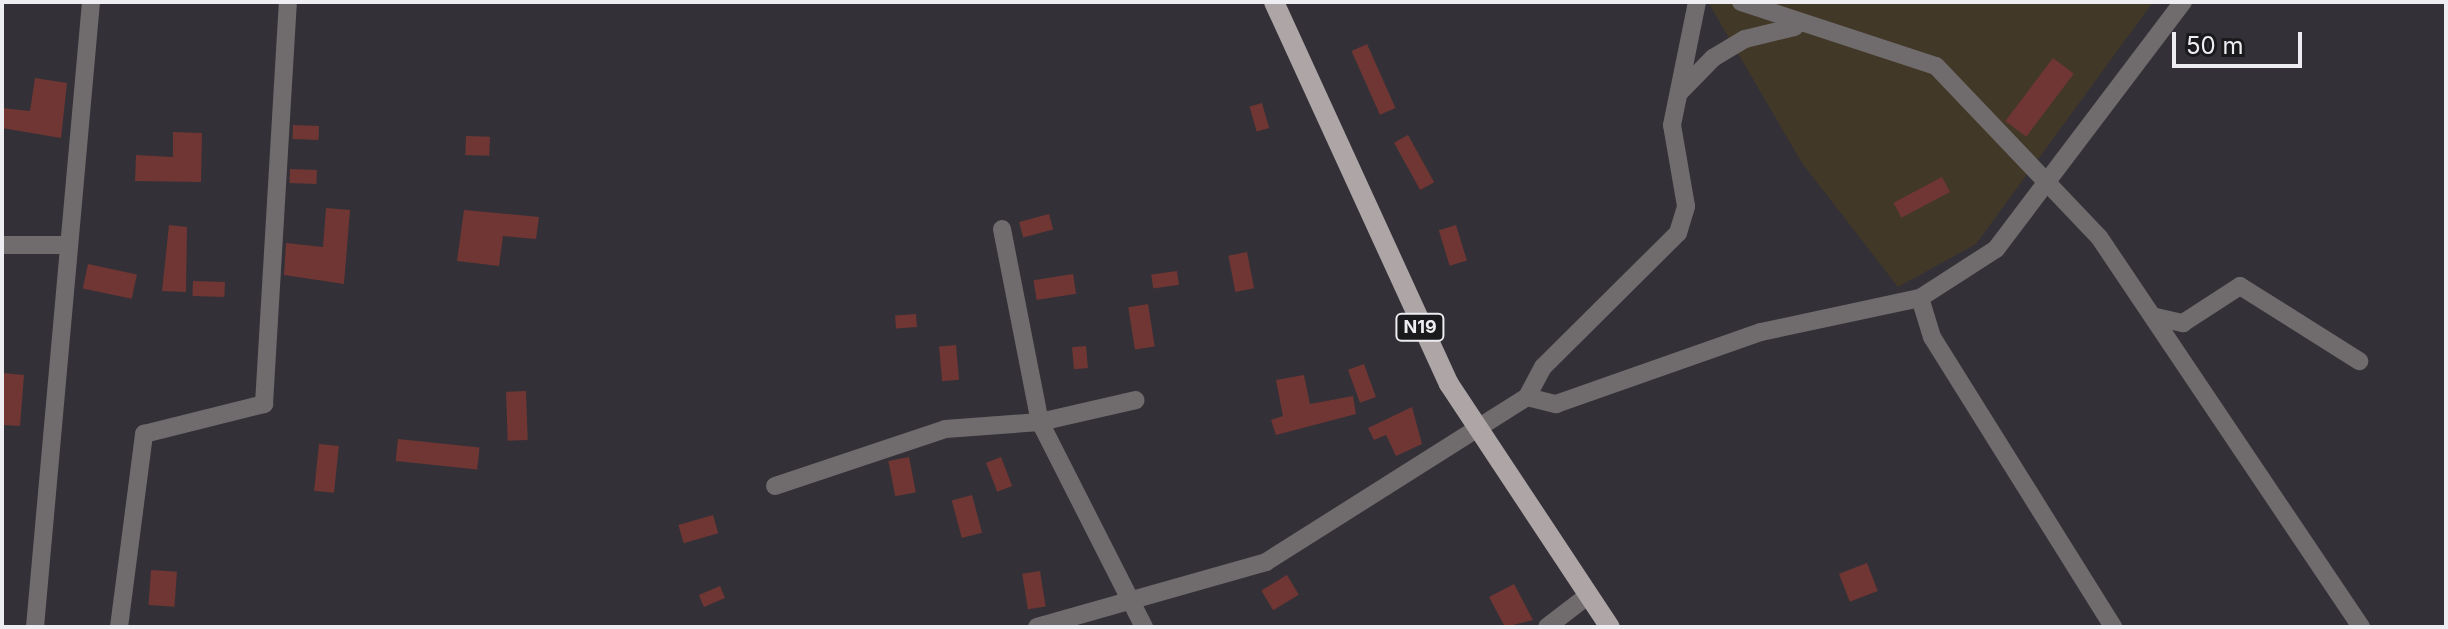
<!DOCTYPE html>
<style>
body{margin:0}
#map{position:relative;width:2448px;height:629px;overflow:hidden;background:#333137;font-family:Inter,sans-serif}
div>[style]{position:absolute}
.education>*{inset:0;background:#423828}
.building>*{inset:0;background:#6f3634;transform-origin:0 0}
.minor>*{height:18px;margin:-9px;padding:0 9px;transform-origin:9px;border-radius:9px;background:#706c6d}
.major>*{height:20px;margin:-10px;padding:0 10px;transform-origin:10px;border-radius:10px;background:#ada5a6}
span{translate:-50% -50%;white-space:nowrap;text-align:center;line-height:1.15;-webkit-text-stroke:6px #1a1a1c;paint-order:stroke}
.shield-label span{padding:2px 6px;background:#1a1a1c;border:2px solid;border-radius:6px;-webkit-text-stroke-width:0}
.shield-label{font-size:18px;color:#eeedf1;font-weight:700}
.frame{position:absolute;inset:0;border:4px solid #eeedf1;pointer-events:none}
.scale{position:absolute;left:2172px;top:32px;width:130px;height:36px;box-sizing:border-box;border:4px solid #eeedf1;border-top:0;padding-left:10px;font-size:24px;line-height:28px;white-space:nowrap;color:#eeedf1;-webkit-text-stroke:6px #1a1a1c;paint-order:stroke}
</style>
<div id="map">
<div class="education">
<i style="clip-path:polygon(1708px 2px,2153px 2px,1976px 244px,1898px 287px,1802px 163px)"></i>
</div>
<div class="building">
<i style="left:1367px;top:44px;width:70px;height:17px;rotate:66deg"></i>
<i style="left:2053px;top:58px;width:26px;height:79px;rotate:37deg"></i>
<i style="clip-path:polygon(35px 78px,67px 83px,61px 138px,2px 128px,2px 108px,30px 111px)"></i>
<i style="left:1262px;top:103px;width:26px;height:13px;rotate:74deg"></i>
<i style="left:293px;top:125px;width:26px;height:14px;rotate:2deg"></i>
<i style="clip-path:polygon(173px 132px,202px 133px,201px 182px,135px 181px,136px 155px,173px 157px)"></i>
<i style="left:1408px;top:135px;width:54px;height:16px;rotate:61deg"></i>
<i style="left:466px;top:136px;width:24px;height:19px;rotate:2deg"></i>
<i style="left:290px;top:169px;width:27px;height:14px;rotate:2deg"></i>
<i style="left:1942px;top:177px;width:17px;height:55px;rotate:62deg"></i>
<i style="clip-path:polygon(326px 208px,350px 210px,344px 284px,284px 275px,286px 243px,323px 247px)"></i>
<i style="clip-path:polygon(464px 210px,539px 217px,536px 239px,503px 236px,499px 266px,457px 261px)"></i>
<i style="left:1049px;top:214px;width:16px;height:31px;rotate:75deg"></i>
<i style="clip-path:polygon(169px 225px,187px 227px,186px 292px,162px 291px)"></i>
<i style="left:1456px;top:225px;width:37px;height:18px;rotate:73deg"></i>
<i style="left:1247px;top:252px;width:37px;height:19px;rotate:79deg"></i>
<i style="left:88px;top:264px;width:50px;height:25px;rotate:12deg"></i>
<i style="left:1177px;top:271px;width:14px;height:26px;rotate:82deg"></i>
<i style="left:1073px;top:274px;width:20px;height:40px;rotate:81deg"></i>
<i style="left:193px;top:281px;width:32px;height:15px;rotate:2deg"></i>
<i style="left:1148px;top:304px;width:43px;height:20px;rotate:81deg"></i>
<i style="left:916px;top:314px;width:13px;height:21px;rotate:86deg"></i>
<i style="left:956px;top:345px;width:35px;height:17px;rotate:85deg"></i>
<i style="left:1086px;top:346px;width:22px;height:14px;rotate:85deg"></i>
<i style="left:1364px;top:364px;width:35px;height:17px;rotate:70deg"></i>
<i style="clip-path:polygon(3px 373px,24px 375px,20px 426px,2px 425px)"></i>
<i style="clip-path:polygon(1304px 375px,1310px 404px,1353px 396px,1356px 414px,1276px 435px,1271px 420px,1283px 416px,1276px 380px)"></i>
<i style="left:526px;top:391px;width:49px;height:20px;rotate:88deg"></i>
<i style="clip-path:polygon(1412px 407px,1422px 444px,1396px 456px,1386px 435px,1374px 440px,1368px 428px)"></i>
<i style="left:398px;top:439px;width:82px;height:22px;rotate:6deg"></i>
<i style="left:319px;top:444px;width:20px;height:47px;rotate:6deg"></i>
<i style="left:909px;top:457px;width:36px;height:21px;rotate:79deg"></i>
<i style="left:1001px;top:457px;width:31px;height:16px;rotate:69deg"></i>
<i style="left:972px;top:495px;width:39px;height:21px;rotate:75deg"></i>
<i style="left:713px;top:515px;width:19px;height:36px;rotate:74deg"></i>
<i style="left:1867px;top:563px;width:30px;height:30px;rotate:69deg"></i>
<i style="left:151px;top:570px;width:26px;height:35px;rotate:4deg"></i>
<i style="left:1040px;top:571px;width:36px;height:18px;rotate:81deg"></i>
<i style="left:1287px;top:575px;width:23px;height:30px;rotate:59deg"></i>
<i style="clip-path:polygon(1514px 584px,1533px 620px,1505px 627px,1489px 597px)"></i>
<i style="left:720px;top:586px;width:13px;height:23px;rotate:67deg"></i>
</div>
<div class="minor">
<i style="left:1741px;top:2px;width:205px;rotate:18.2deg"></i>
<i style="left:1936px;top:66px;width:236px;rotate:46.4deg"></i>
<i style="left:2099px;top:237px;width:470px;rotate:56.1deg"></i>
<i style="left:1679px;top:93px;width:49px;rotate:-45.8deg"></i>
<i style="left:1713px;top:58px;width:37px;rotate:-31deg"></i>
<i style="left:1745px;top:39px;width:51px;rotate:-13.5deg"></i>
<i style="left:1002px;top:229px;width:197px;rotate:78.9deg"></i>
<i style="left:1040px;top:422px;width:230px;rotate:63.1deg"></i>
<i style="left:2px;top:245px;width:64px"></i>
<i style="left:1920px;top:298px;width:41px;rotate:72.9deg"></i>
<i style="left:1932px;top:337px;width:342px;rotate:58deg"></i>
<i style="left:2156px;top:317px;width:28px;rotate:13deg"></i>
<i style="left:2183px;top:323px;width:68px;rotate:-33deg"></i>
<i style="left:2240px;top:286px;width:141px;rotate:32.2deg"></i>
<i style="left:1527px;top:397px;width:30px;rotate:14deg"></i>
<i style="left:1556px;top:404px;width:217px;rotate:-19.4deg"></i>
<i style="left:1761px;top:332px;width:163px;rotate:-12.1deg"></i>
<i style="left:1920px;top:298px;width:90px;rotate:-32.8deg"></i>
<i style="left:1996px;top:249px;width:310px;rotate:-52.9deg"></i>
<i style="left:775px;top:486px;width:179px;rotate:-18.5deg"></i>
<i style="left:945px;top:429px;width:95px;rotate:-4.2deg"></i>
<i style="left:1040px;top:422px;width:98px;rotate:-12.9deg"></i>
<i style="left:35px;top:627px;width:628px;rotate:-84.88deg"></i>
<i style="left:119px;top:627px;width:195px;rotate:-82.6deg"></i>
<i style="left:144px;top:434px;width:124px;rotate:-14deg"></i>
<i style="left:264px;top:404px;width:403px;rotate:-86.6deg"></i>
<i style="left:1037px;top:627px;width:238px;rotate:-15.8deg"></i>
<i style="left:1266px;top:562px;width:309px;rotate:-32.3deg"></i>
<i style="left:1527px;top:397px;width:34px;rotate:-62deg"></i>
<i style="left:1543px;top:367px;width:190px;rotate:-44.8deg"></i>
<i style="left:1678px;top:233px;width:28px;rotate:-73deg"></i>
<i style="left:1686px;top:206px;width:82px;rotate:-99.8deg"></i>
<i style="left:1672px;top:125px;width:126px;rotate:-78.5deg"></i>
<i style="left:1547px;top:627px;width:49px;rotate:-37.6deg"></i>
</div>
<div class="major">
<i style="left:1274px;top:2px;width:420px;rotate:65.4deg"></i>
<i style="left:1449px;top:384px;width:291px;rotate:56.5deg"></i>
</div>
<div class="shield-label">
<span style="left:1420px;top:327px">N19</span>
</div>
<div class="frame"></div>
<div class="scale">50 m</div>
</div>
